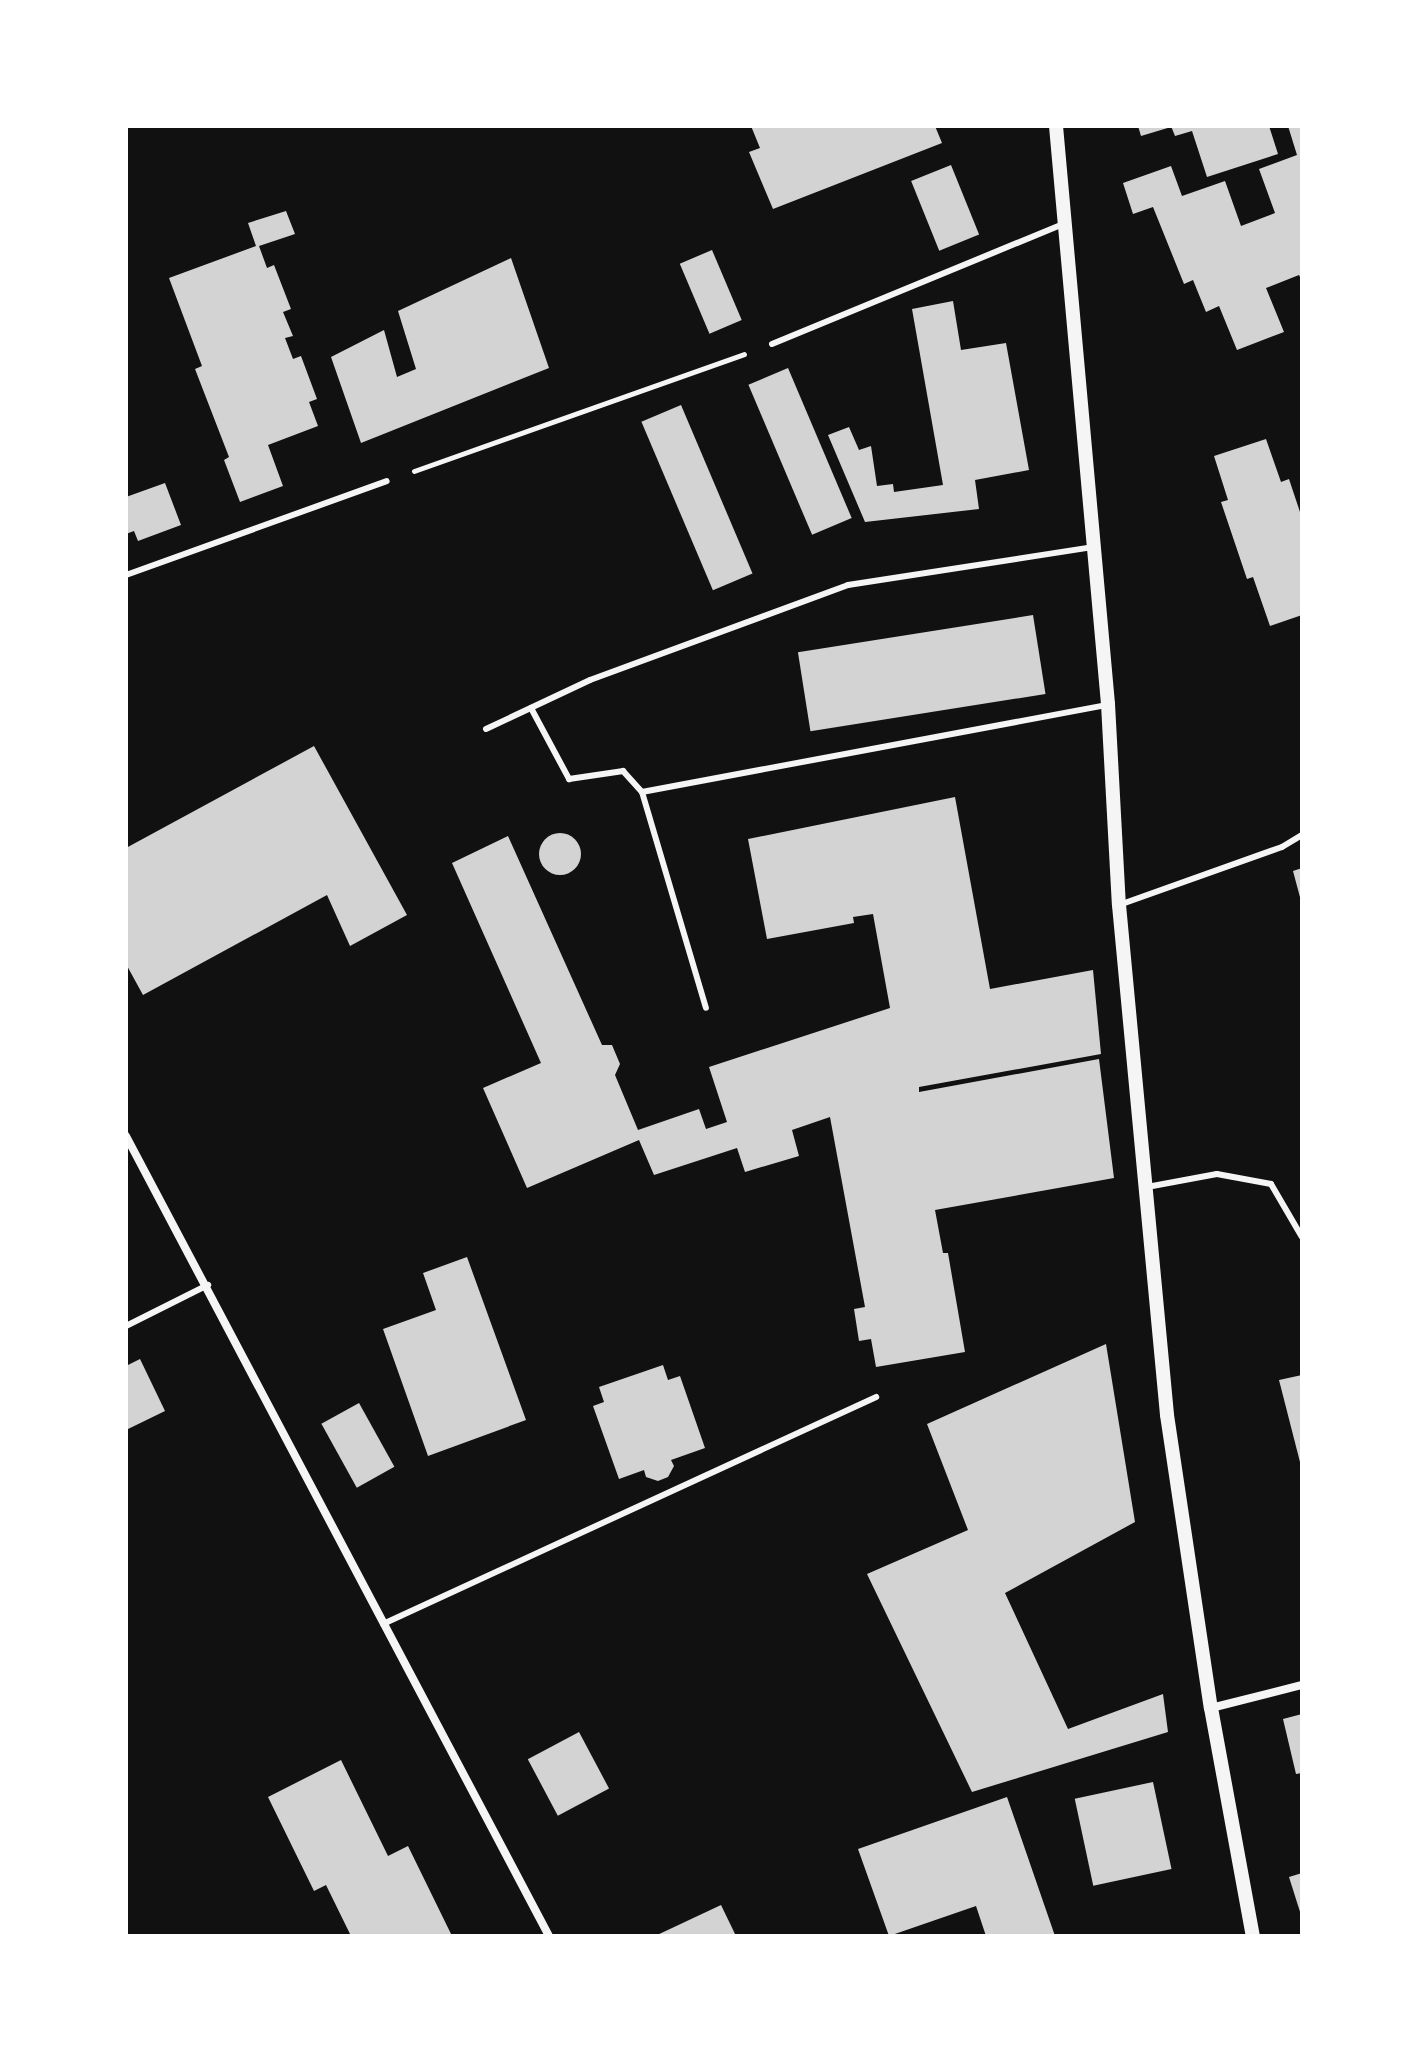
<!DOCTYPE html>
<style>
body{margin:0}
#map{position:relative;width:1428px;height:2062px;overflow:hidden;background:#111;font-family:Raleway,sans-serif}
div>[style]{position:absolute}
.building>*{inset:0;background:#d3d3d3;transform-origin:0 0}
.round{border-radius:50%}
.path>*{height:5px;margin:-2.5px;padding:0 2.5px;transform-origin:2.5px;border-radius:2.5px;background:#f5f5f5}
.service>*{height:6px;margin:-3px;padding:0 3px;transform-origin:3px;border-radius:3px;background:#f5f5f5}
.minor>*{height:8px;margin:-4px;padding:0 4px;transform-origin:4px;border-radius:4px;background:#f5f5f5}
.tertiary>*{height:14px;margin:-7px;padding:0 7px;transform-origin:7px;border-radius:7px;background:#f5f5f5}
span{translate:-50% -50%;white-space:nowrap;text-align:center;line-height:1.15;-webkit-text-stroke:7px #fff;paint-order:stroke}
.frame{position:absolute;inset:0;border:128px solid #fff;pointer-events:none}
</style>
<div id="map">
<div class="building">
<i style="clip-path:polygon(751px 126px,935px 126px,942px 143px,773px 209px,749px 152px,760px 148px)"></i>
<i style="clip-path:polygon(1138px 126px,1171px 126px,1171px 127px,1141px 136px)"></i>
<i style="clip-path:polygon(1171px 126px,1269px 126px,1278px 154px,1207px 177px,1192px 131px,1175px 136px)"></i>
<i style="clip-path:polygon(1288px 126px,1302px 126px,1302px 281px,1299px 275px,1266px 288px,1284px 332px,1237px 350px,1219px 306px,1206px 312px,1193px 280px,1184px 284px,1153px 207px,1133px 214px,1123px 183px,1171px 166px,1182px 196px,1225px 181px,1241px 226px,1275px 213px,1259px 169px,1297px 155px)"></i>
<i style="left:951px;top:165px;width:75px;height:43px;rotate:68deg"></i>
<i style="clip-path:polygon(286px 211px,295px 234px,259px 246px,267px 268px,274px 265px,291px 309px,283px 312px,293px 336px,285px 338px,293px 359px,301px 356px,317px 399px,309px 402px,318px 426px,268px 445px,283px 486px,240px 502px,224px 460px,229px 457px,195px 369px,202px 366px,169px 278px,256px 246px,248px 223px)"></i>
<i style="left:712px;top:250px;width:76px;height:35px;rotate:67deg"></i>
<i style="clip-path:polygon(511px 258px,549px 368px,361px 443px,331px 357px,384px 330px,397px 377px,416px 369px,398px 311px)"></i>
<i style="clip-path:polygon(953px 301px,961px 350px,1006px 343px,1029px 470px,975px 480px,979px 509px,865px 522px,828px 435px,849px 427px,859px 450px,871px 446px,877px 486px,893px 484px,894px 492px,943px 485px,912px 309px)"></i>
<i style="left:788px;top:368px;width:163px;height:43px;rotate:67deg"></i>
<i style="left:681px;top:405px;width:183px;height:43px;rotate:67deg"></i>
<i style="clip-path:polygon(1266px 439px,1281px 482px,1289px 479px,1302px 518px,1302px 615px,1270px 626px,1253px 577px,1247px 579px,1221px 502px,1228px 500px,1214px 456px)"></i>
<i style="clip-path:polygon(165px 483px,181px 525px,138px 541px,134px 531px,126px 534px,126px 497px)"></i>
<i style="left:1033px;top:615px;width:80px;height:238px;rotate:81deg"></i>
<i style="clip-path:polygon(314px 746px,407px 915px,350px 946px,327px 895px,143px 995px,126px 964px,126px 848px)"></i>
<i style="clip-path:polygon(955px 797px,990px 989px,1093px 970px,1101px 1054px,919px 1087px,919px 1092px,1099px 1059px,1114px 1178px,935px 1210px,943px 1253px,948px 1253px,965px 1352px,876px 1367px,871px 1339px,859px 1341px,854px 1309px,865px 1307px,830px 1117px,792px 1130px,799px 1156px,745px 1172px,737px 1148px,654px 1175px,639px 1140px,527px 1188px,483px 1088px,541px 1063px,452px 863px,508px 836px,602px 1045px,612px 1045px,620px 1064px,615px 1075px,638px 1130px,699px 1109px,706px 1129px,727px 1122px,709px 1067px,890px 1008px,873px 914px,853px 917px,854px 923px,767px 939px,748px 839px)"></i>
<i class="round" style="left:539px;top:833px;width:42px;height:42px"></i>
<i style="clip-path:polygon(1302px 868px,1302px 901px,1301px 901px,1293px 871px)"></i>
<i style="clip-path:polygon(467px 1257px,526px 1420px,428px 1456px,383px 1329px,436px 1310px,423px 1273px)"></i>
<i style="clip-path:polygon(1106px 1344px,1135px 1522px,1005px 1593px,1068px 1729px,1163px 1694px,1168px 1732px,972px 1792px,867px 1574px,968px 1530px,927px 1424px)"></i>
<i style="clip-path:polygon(140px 1359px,165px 1411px,126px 1430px,126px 1366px)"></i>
<i style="clip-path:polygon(663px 1365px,668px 1380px,680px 1376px,705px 1448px,671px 1460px,674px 1466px,668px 1477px,658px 1481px,646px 1477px,644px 1470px,619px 1479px,593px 1406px,604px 1402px,599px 1387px)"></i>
<i style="clip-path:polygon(1302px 1375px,1302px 1466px,1301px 1466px,1279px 1380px)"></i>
<i style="left:359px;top:1403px;width:73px;height:43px;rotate:61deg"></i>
<i style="clip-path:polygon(1302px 1714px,1302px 1773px,1296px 1774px,1283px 1719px)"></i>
<i style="left:579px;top:1732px;width:64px;height:58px;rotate:62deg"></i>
<i style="clip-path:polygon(341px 1760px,388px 1856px,408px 1846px,452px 1936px,351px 1936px,326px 1885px,314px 1891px,268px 1797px)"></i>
<i style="left:1153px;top:1782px;width:89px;height:80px;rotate:78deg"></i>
<i style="clip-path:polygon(1007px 1797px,1055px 1936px,986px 1936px,976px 1906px,889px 1936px,858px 1849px)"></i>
<i style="clip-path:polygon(1302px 1873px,1302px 1915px,1301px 1915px,1289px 1877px)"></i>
<i style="clip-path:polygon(721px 1905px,736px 1936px,655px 1936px)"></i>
</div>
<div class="path">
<i style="left:414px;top:471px;width:350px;rotate:-19.5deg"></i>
</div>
<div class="service">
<i style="left:772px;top:344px;width:315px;rotate:-22.4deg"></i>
<i style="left:126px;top:575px;width:277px;rotate:-19.8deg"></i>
<i style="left:531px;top:708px;width:81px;rotate:61.8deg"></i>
<i style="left:569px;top:779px;width:55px;rotate:-8.4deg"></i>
<i style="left:623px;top:771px;width:28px;rotate:48deg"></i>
<i style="left:642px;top:792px;width:225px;rotate:73.5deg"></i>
<i style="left:486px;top:729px;width:115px;rotate:-25.2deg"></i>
<i style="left:590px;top:680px;width:275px;rotate:-20.2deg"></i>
<i style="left:848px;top:585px;width:249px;rotate:-8.8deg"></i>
<i style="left:642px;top:792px;width:472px;rotate:-10.6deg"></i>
<i style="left:1119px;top:905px;width:173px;rotate:-19.6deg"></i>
<i style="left:1282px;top:847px;width:23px;rotate:-31deg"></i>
<i style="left:1147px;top:1187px;width:71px;rotate:-10.5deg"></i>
<i style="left:1217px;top:1174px;width:55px;rotate:10.5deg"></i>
<i style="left:1271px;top:1184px;width:61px;rotate:59.7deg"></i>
<i style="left:126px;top:1326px;width:92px;rotate:-26.6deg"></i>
<i style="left:383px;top:1624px;width:543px;rotate:-24.72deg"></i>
</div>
<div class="minor">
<i style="left:126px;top:1136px;width:905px;rotate:62.13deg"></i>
<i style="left:1211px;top:1708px;width:94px;rotate:-14.2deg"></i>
</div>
<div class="tertiary">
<i style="left:1056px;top:126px;width:580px;rotate:84.86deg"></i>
<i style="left:1108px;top:704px;width:201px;rotate:86.9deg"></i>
<i style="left:1119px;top:905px;width:512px;rotate:84.62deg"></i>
<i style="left:1167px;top:1415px;width:296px;rotate:81.5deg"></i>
<i style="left:1211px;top:1708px;width:232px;rotate:79.6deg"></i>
</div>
<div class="frame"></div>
</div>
